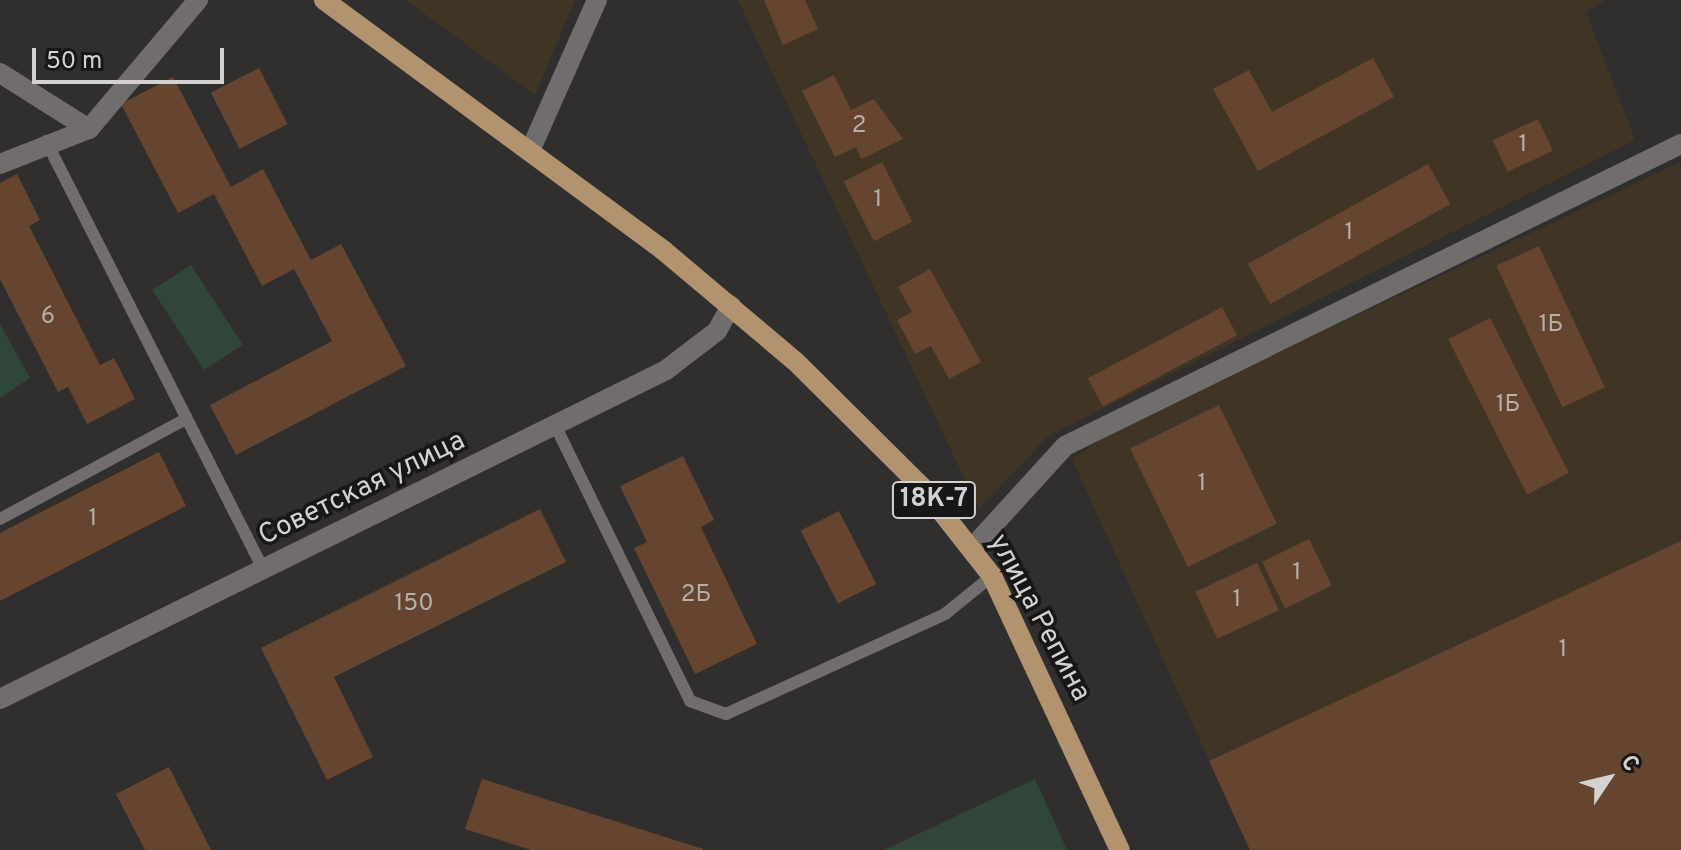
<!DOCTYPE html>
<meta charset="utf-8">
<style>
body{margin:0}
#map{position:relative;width:1681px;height:850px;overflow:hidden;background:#312f2d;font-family:Overpass,sans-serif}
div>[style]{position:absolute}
.industrial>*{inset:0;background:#403525}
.green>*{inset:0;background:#31463a;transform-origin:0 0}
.building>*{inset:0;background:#654530;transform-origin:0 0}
.lane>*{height:12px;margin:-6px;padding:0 6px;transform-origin:6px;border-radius:6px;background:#706d6c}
.street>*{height:20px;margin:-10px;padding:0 10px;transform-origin:10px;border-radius:10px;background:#706d6c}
.secondary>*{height:20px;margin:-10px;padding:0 10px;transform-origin:10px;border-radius:10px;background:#706d6c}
.primary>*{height:20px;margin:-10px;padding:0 10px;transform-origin:10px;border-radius:10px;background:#b29370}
span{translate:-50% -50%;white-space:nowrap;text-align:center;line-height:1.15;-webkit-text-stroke:7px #181716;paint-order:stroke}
.number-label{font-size:24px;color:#b8afa9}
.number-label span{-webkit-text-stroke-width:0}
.shield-label span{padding:2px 6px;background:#181716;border:2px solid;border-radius:6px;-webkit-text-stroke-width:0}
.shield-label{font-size:26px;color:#d4d2d1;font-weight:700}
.street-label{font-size:28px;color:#d4d2d1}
.north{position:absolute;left:1569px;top:738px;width:80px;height:80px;-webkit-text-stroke:6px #181716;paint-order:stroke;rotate:55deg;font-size:22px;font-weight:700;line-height:32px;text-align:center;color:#d4d2d1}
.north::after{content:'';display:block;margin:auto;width:28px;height:36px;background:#d4d2d1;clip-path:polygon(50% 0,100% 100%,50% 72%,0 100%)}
.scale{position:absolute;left:32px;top:48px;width:192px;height:36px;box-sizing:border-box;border:4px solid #d4d2d1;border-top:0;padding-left:10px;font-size:24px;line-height:28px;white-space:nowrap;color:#d4d2d1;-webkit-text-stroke:6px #181716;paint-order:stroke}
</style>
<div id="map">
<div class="industrial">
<i style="clip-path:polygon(406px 0,575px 0,535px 95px)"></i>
<i style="clip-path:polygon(738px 0,1605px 0,1586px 12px,1635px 140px,1048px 436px,979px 509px)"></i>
<i style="clip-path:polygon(1681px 162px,1681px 850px,1250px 850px,1072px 459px,1113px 431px)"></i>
</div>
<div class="green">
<i style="left:191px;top:265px;width:95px;height:46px;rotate:57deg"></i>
<i style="clip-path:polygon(0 324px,30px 378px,0 398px)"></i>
<i style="clip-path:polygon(1035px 779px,1067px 850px,884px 850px)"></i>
</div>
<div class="building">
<i style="clip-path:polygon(764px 0,805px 0,818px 29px,783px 45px)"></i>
<i style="clip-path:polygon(1373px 58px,1394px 97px,1258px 171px,1213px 89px,1249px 70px,1272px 112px)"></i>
<i style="left:259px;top:68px;width:63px;height:54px;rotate:63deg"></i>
<i style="clip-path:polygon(834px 75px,851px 110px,874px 99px,903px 139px,861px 159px,856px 147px,835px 157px,802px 91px)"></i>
<i style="clip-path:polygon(173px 77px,231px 187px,263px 169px,311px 260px,341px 244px,406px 366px,236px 455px,210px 405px,332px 341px,294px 269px,262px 286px,214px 194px,178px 213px,121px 104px)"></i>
<i style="left:1538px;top:119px;width:35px;height:50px;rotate:65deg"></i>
<i style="left:882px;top:162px;width:67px;height:43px;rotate:63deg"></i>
<i style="left:1428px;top:164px;width:46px;height:206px;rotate:61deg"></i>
<i style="clip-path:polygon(17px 174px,40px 220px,29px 226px,100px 365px,114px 358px,135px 399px,87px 424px,68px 387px,58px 392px,0 279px,0 183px)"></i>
<i style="left:1539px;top:246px;width:156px;height:47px;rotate:65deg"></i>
<i style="clip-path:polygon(930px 269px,981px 362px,949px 379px,931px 346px,915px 354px,897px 320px,912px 312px,898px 287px)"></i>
<i style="left:1222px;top:307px;width:32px;height:152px;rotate:62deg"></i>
<i style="left:1490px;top:318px;width:174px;height:47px;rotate:63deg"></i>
<i style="left:1219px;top:405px;width:132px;height:99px;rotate:64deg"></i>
<i style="clip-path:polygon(159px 452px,186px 506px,0 601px,0 533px)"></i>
<i style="clip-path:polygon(683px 456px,714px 520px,701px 527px,757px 644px,695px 674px,634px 548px,647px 542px,620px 486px)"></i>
<i style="clip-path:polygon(540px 509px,566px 562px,334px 677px,373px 757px,327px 780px,261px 648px)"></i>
<i style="left:839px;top:511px;width:82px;height:43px;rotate:63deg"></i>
<i style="left:1309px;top:539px;width:52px;height:52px;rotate:64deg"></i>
<i style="clip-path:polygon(1681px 541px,1681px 850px,1250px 850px,1209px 761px)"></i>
<i style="left:1257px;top:563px;width:52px;height:68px;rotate:65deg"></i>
<i style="clip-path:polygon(169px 767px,211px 850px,145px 850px,116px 794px)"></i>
<i style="clip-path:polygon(482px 779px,703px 849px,703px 850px,531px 850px,465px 829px)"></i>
</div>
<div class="lane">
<i style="left:46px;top:141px;width:480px;rotate:63.1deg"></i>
<i style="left:555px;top:425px;width:307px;rotate:63.9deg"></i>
<i style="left:690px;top:701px;width:38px;rotate:20deg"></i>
<i style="left:726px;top:714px;width:241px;rotate:-24.5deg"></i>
<i style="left:945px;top:614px;width:60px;rotate:-39deg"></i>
<i style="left:0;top:519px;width:211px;rotate:-28.3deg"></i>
</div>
<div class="street">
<i style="left:0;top:73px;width:105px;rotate:32.2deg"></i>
<i style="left:530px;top:151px;width:165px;rotate:-66.1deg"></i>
<i style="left:0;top:164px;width:96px;rotate:-21.5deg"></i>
<i style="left:89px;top:129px;width:169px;rotate:-49.8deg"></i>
<i style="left:972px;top:548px;width:138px;rotate:-47.6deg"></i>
<i style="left:1065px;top:446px;width:686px;rotate:-26.12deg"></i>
</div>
<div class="secondary">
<i style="left:0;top:699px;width:743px;rotate:-26.29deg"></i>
<i style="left:666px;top:370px;width:64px;rotate:-37.4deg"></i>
<i style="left:717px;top:331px;width:29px;rotate:-61deg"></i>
</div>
<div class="primary">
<i style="left:324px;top:0;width:421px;rotate:36.4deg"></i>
<i style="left:663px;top:250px;width:172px;rotate:40.1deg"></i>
<i style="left:795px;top:361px;width:179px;rotate:44.8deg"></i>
<i style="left:922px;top:487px;width:113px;rotate:51.8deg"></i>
<i style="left:992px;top:576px;width:302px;rotate:65deg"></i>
</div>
<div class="number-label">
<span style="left:859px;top:127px">2</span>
<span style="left:1523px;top:146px">1</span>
<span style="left:878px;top:201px">1</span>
<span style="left:1349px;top:234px">1</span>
<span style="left:48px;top:318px">6</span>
<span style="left:1551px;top:326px">1Б</span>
<span style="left:1508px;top:406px">1Б</span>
<span style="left:1202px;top:485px">1</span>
<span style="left:93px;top:520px">1</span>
<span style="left:1297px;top:574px">1</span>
<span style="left:696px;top:596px">2Б</span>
<span style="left:1237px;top:601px">1</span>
<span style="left:414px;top:605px">150</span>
<span style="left:1563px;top:651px">1</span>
</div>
<div class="shield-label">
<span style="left:934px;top:500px">18К-7</span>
</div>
<div class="street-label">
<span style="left:362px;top:489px;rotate:-26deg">Советская улица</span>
<span style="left:1039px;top:618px;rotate:62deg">улица Репина</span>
</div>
<div class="north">С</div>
<div class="scale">50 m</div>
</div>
